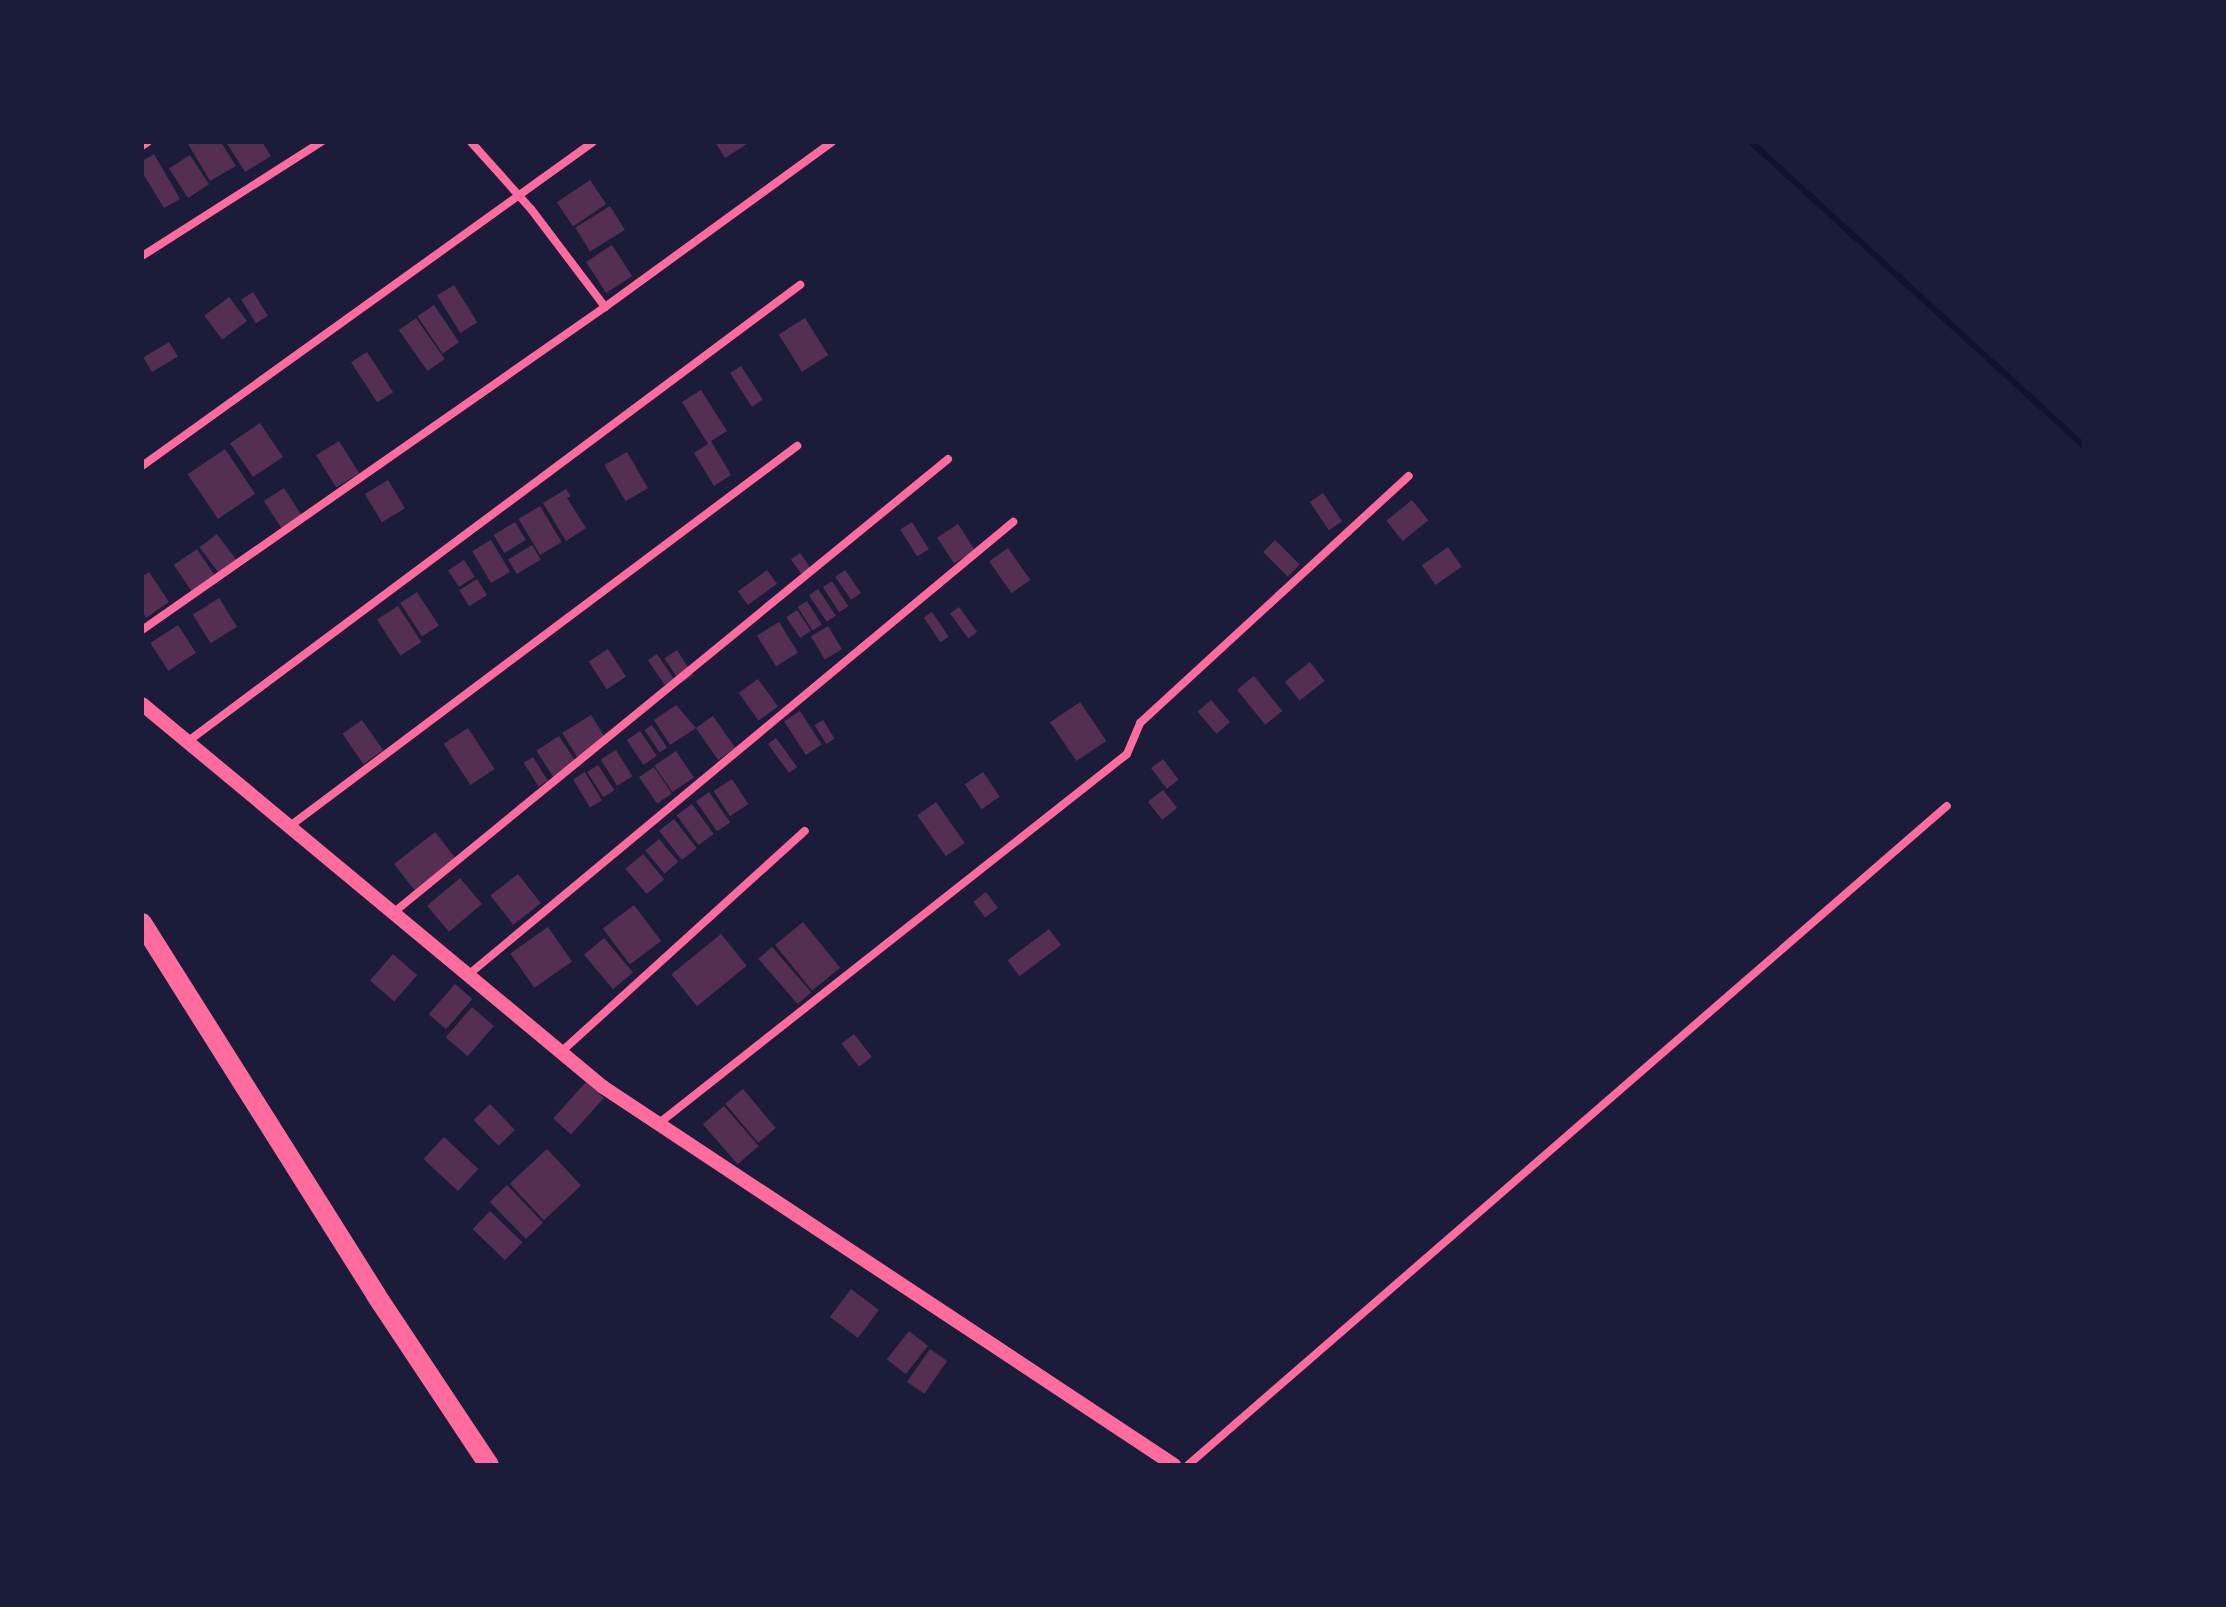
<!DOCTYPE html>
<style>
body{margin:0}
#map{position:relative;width:2226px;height:1607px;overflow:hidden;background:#1b1b3a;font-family:Inter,sans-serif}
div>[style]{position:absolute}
.stream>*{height:6px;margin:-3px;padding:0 3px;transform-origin:3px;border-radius:3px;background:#12122b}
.building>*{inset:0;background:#542f53;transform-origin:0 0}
.minor>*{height:8px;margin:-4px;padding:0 4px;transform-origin:4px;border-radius:4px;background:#ff6b9d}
.tertiary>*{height:14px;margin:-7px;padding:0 7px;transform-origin:7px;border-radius:7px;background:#ff6b9d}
.primary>*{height:20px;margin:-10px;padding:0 10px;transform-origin:10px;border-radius:10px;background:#ff6b9d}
span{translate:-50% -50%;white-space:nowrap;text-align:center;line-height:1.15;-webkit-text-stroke:6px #1b1b3a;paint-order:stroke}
.frame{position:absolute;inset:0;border:144px solid #1b1b3a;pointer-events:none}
</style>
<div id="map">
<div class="stream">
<i style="left:1751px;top:142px;width:451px;rotate:42.4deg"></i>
</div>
<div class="building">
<i style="clip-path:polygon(192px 142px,221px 142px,236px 166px,210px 181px,188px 144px)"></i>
<i style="clip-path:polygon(226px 142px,262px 142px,271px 156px,245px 172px)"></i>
<i style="clip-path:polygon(715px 142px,750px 142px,725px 158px)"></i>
<i style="clip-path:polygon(154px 154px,180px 199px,164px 208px,142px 172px,142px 161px)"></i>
<i style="left:190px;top:155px;width:35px;height:25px;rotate:57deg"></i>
<i style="left:590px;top:180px;width:29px;height:40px;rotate:56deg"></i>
<i style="left:610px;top:206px;width:28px;height:41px;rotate:58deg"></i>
<i style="left:612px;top:245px;width:37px;height:31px;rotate:57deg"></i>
<i style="left:454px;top:285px;width:44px;height:20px;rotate:58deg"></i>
<i style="left:253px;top:292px;width:28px;height:14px;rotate:58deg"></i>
<i style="left:229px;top:297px;width:30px;height:31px;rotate:53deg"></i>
<i style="left:434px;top:305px;width:45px;height:20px;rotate:56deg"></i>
<i style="left:416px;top:318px;width:50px;height:21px;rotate:55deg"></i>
<i style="left:805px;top:318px;width:44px;height:31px;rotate:58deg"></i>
<i style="left:169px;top:342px;width:17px;height:30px;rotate:59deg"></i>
<i style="left:367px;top:352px;width:48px;height:19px;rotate:57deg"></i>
<i style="left:741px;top:366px;width:40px;height:13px;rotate:57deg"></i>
<i style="clip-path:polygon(701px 390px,727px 431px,711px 441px,731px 475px,714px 486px,694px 453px,708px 444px,682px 402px)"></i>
<i style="left:260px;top:423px;width:41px;height:36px;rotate:56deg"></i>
<i style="left:339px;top:441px;width:38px;height:27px;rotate:58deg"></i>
<i style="left:225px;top:449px;width:54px;height:45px;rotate:56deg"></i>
<i style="left:627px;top:452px;width:42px;height:26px;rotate:60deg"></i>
<i style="left:388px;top:480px;width:33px;height:27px;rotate:59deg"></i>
<i style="left:284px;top:488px;width:35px;height:24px;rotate:57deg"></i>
<i style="clip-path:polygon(566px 489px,571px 496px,567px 498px,586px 528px,566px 541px,543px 503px)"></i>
<i style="left:1323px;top:493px;width:34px;height:16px;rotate:56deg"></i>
<i style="left:1412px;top:500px;width:26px;height:33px;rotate:51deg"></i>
<i style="left:540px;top:506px;width:42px;height:25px;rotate:59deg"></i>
<i style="left:515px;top:522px;width:21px;height:25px;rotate:59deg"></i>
<i style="left:912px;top:522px;width:32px;height:14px;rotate:58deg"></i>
<i style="left:958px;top:524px;width:31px;height:25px;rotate:57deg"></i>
<i style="left:217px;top:534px;width:35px;height:22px;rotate:53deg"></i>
<i style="left:491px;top:540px;width:37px;height:22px;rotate:59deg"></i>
<i style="left:1275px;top:540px;width:35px;height:17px;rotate:45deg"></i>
<i style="left:532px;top:545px;width:17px;height:28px;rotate:59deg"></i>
<i style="left:1448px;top:547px;width:24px;height:32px;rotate:55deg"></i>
<i style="left:1008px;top:548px;width:39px;height:23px;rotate:55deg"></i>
<i style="left:197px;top:549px;width:32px;height:28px;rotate:56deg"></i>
<i style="left:800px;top:553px;width:19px;height:11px;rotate:55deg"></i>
<i style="left:464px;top:560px;width:20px;height:19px;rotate:57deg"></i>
<i style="left:767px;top:570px;width:17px;height:36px;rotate:54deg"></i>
<i style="left:845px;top:570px;width:28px;height:12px;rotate:55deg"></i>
<i style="clip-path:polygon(149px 572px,169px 602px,146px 618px,142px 612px,142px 577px)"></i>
<i style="left:477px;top:579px;width:19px;height:21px;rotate:58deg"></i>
<i style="left:832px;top:581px;width:30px;height:11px;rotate:57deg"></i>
<i style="left:818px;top:589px;width:32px;height:11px;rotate:56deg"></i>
<i style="left:417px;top:592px;width:40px;height:20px;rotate:57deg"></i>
<i style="left:219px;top:598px;width:34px;height:31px;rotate:58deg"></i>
<i style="left:807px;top:601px;width:28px;height:11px;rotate:58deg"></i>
<i style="left:398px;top:606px;width:43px;height:25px;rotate:57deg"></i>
<i style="left:959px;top:607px;width:31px;height:11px;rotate:54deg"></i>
<i style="left:797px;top:610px;width:25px;height:13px;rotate:56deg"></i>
<i style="left:932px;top:612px;width:30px;height:10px;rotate:56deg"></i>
<i style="left:779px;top:622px;width:36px;height:26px;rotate:58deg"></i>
<i style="left:178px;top:625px;width:33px;height:33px;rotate:57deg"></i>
<i style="left:828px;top:626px;width:27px;height:20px;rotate:59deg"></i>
<i style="left:608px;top:649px;width:33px;height:23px;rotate:57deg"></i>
<i style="left:677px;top:650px;width:30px;height:15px;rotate:57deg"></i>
<i style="left:657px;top:654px;width:30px;height:11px;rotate:56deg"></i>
<i style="left:1310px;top:662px;width:24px;height:32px;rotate:52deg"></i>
<i style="left:1254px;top:676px;width:45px;height:22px;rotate:51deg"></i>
<i style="left:758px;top:679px;width:34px;height:24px;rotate:54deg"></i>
<i style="left:1211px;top:700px;width:29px;height:18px;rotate:49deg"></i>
<i style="left:1080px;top:702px;width:47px;height:36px;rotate:56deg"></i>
<i style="clip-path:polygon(676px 705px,696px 728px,670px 745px,654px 720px)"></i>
<i style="left:800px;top:711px;width:40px;height:19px;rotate:57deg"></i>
<i style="left:591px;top:715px;width:31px;height:34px;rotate:58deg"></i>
<i style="left:713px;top:716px;width:39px;height:21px;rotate:55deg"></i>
<i style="left:362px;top:720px;width:37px;height:24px;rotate:55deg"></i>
<i style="left:823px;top:720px;width:22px;height:10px;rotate:58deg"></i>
<i style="left:652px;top:725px;width:27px;height:9px;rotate:56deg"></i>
<i style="left:468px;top:728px;width:49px;height:29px;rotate:57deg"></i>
<i style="left:640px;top:731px;width:30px;height:16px;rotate:56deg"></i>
<i style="left:559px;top:736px;width:31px;height:27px;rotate:57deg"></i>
<i style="left:776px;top:738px;width:36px;height:10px;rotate:54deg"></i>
<i style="left:616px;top:750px;width:31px;height:18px;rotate:58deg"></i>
<i style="left:676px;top:751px;width:32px;height:26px;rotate:56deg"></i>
<i style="left:533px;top:757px;width:28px;height:11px;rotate:58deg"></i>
<i style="left:1163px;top:759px;width:26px;height:15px;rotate:53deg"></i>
<i style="left:598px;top:765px;width:30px;height:13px;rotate:57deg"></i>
<i style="left:654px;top:767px;width:32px;height:18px;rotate:56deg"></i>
<i style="left:585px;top:772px;width:33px;height:14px;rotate:59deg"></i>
<i style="left:983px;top:772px;width:30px;height:22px;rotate:56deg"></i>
<i style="left:732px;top:779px;width:30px;height:22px;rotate:57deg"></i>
<i style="left:1163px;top:790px;width:23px;height:19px;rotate:52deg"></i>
<i style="left:709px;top:792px;width:37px;height:16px;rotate:55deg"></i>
<i style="left:936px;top:802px;width:50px;height:23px;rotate:55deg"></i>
<i style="left:692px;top:804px;width:37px;height:19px;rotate:54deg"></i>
<i style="left:674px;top:819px;width:37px;height:19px;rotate:52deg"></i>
<i style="left:435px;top:832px;width:33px;height:52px;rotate:52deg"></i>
<i style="left:659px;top:839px;width:30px;height:18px;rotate:50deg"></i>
<i style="left:643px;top:854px;width:33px;height:23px;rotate:50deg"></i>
<i style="left:518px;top:874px;width:37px;height:35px;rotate:52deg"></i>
<i style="left:460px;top:878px;width:34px;height:43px;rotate:50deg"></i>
<i style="left:986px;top:892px;width:20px;height:16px;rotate:53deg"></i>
<i style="left:634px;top:905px;width:45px;height:39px;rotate:53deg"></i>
<i style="left:803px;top:922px;width:59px;height:36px;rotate:51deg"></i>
<i style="left:548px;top:927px;width:42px;height:46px;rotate:55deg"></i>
<i style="left:1049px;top:929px;width:20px;height:52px;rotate:53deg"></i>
<i style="left:721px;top:934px;width:41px;height:64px;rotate:51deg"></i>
<i style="left:604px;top:938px;width:45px;height:26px;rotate:50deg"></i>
<i style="left:772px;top:947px;width:60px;height:18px;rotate:49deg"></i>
<i style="left:393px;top:954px;width:32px;height:35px;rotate:41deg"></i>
<i style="left:455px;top:984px;width:23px;height:40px;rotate:41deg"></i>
<i style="left:472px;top:1007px;width:29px;height:40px;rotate:41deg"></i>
<i style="left:854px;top:1034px;width:29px;height:16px;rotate:52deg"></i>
<i style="left:586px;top:1082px;width:24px;height:49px;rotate:42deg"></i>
<i style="left:743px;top:1089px;width:51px;height:23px;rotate:50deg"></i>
<i style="left:490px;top:1104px;width:36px;height:23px;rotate:46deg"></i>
<i style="left:724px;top:1106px;width:53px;height:28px;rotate:49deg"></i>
<i style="left:444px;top:1137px;width:47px;height:30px;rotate:43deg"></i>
<i style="left:547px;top:1149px;width:50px;height:51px;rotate:47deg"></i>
<i style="left:507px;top:1185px;width:52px;height:24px;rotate:46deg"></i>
<i style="left:490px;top:1211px;width:45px;height:25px;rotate:44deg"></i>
<i style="left:851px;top:1289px;width:35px;height:35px;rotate:37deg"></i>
<i style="left:909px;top:1331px;width:24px;height:36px;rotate:38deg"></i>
<i style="left:930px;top:1349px;width:21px;height:40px;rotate:35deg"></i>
</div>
<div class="minor">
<i style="left:471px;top:142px;width:90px;rotate:48.2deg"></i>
<i style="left:531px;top:209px;width:123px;rotate:52.9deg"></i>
<i style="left:142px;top:146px;width:7px;rotate:-34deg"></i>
<i style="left:142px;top:256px;width:212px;rotate:-32.5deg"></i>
<i style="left:142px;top:466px;width:555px;rotate:-35.69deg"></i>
<i style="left:142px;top:630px;width:565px;rotate:-34.9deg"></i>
<i style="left:605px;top:307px;width:281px;rotate:-36deg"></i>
<i style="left:187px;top:742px;width:765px;rotate:-36.71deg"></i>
<i style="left:290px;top:826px;width:634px;rotate:-36.85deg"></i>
<i style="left:393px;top:913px;width:717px;rotate:-39.28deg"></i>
<i style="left:468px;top:975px;width:709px;rotate:-39.73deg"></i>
<i style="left:561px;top:1052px;width:329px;rotate:-42.2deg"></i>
<i style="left:658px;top:1124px;width:597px;rotate:-38.27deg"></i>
<i style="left:1127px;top:754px;width:34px;rotate:-67deg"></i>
<i style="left:1140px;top:723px;width:365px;rotate:-42.6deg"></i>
<i style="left:1188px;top:1465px;width:1005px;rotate:-40.97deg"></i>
</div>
<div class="tertiary">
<i style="left:142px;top:704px;width:599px;rotate:39.72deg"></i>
<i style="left:603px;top:1087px;width:685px;rotate:33.5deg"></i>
</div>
<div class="primary">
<i style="left:142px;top:923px;width:439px;rotate:57.8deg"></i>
<i style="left:376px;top:1295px;width:204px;rotate:56.4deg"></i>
</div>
<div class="frame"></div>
</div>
